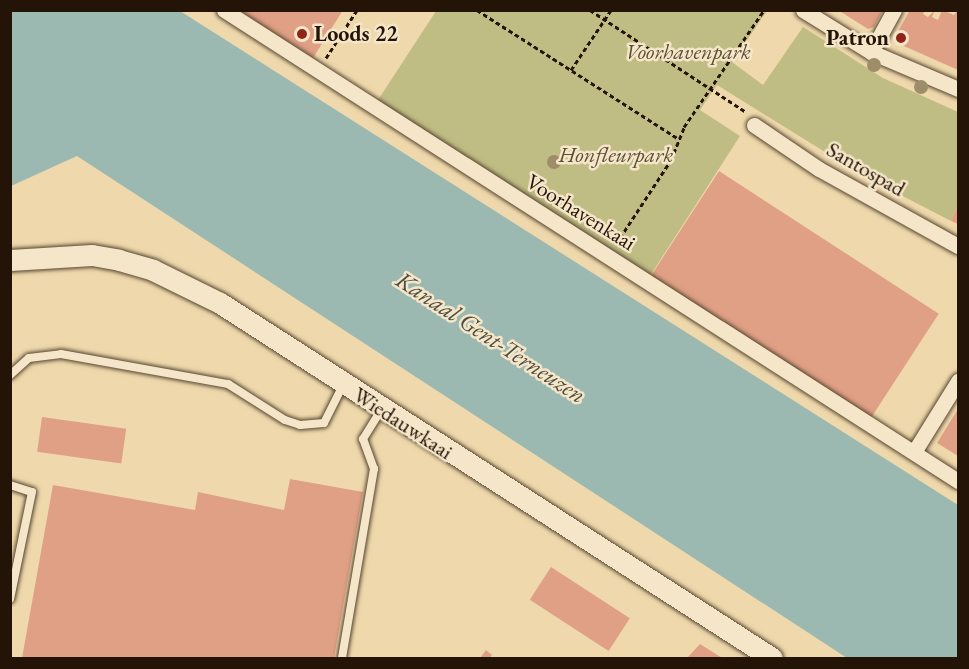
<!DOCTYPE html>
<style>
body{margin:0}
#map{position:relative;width:969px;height:669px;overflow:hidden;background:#efd9ac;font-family:"EB Garamond",serif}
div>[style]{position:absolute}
.green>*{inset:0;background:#c0bd84}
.water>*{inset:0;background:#9cb9b1}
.building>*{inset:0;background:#e0a085;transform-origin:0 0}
.path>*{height:3px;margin-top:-1.5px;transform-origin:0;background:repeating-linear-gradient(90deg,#231407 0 4.5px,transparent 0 7.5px)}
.roads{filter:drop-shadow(0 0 2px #564530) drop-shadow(0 0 2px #564530)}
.lane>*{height:8px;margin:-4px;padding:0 4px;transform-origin:4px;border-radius:4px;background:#f5e6c9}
.street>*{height:15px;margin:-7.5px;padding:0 7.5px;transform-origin:7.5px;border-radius:7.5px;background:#f5e6c9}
.secondary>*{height:21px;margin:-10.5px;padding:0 10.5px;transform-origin:10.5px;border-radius:10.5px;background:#f5e6c9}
.trees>*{width:14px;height:14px;margin:-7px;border-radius:50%;background:#9d8d69}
.dots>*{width:16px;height:16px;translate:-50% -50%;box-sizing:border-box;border:3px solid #f5e6c9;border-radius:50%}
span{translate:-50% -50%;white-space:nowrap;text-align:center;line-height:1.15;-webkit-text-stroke:5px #f5e6c9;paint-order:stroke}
.poi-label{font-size:22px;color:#231407;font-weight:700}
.left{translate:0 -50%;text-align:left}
.right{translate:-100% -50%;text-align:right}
.park-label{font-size:22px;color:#5a4f33;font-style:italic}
.street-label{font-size:22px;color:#231407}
.water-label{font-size:24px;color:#4d4e42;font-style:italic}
.frame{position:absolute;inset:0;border:12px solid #231407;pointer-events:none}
</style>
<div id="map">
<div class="green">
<i style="clip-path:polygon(436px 11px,767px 11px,732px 62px,763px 85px,803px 27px,883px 78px,958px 112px,958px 205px,951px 221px,862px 175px,717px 85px,700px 110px,740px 136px,650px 276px,378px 100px)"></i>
</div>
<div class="water">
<i style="clip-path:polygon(10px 11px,180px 11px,958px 505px,958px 658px,847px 658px,77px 156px,11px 186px)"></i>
</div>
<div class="building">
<i style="clip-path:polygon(238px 10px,343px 10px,313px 58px)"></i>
<i style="clip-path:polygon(838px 10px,883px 10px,874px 27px,868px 29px)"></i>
<i style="clip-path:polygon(910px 10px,925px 10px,923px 14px,928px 17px,935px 10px,932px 17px,938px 20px,942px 10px,954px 15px,958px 10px,958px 70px,897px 43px,895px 37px)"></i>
<i style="left:719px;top:171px;width:262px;height:126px;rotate:33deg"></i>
<i style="clip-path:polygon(958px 205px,958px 224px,951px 221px)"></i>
<i style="clip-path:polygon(958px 409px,958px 456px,937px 443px)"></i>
<i style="left:42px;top:417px;width:85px;height:35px;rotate:8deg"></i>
<i style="clip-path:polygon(290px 479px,363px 492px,334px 658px,22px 658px,53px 485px,195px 510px,198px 492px,284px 510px)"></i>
<i style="left:551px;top:567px;width:94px;height:39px;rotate:33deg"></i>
<i style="clip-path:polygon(700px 644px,719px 656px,723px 658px,687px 658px)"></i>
<i style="clip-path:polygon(486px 650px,492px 655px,490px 658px,480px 658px)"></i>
</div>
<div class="path">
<i style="left:477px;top:10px;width:240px;rotate:32.6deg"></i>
<i style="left:590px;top:10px;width:186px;rotate:33.2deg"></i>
<i style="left:326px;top:58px;width:57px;rotate:-57.1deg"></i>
<i style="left:571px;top:70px;width:72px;rotate:-56.3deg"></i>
<i style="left:616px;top:244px;width:100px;rotate:-56.8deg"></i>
<i style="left:671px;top:160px;width:35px;rotate:-68deg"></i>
<i style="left:684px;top:127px;width:142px;rotate:-55.6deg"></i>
</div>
<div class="roads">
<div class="lane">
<i style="left:10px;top:375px;width:25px;rotate:-42deg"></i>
<i style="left:29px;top:358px;width:32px;rotate:-7deg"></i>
<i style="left:61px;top:354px;width:170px;rotate:10.2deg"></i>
<i style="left:228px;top:384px;width:67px;rotate:32.3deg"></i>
<i style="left:285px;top:420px;width:16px;rotate:18deg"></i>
<i style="left:300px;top:425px;width:24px;rotate:-5deg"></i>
<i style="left:324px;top:423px;width:42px;rotate:-63.4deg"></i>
<i style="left:10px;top:485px;width:23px;rotate:18deg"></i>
<i style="left:32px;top:492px;width:109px;rotate:101.6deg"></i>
<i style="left:342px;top:658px;width:192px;rotate:-80.4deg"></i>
<i style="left:374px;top:469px;width:32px;rotate:-110deg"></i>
<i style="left:363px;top:439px;width:36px;rotate:-58deg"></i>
</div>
<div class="street">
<i style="left:224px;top:10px;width:872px;rotate:32.69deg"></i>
<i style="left:803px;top:10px;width:80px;rotate:31.7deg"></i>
<i style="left:871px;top:52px;width:95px;rotate:23deg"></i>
<i style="left:871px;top:52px;width:48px;rotate:-61.3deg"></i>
<i style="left:754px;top:125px;width:78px;rotate:34.1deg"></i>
<i style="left:819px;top:169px;width:159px;rotate:29deg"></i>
<i style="left:914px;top:452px;width:84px;rotate:-58.2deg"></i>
</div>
<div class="secondary">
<i style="left:10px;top:260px;width:82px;rotate:-3.5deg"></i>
<i style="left:92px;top:255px;width:27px;rotate:10deg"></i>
<i style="left:119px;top:260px;width:35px;rotate:16deg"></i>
<i style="left:153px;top:270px;width:75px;rotate:26.2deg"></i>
<i style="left:220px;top:303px;width:656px;rotate:32.75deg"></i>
</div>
</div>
<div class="trees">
<i style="left:874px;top:65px"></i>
<i style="left:921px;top:87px"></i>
<i style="left:554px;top:162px"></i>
</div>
<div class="dots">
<i style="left:302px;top:34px;background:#8f2418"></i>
<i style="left:901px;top:38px;background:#8f2418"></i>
</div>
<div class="poi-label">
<span class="left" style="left:314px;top:34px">Loods 22</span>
<span class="right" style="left:889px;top:38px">Patron</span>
</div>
<div class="park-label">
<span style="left:688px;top:52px">Voorhavenpark</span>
<span style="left:616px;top:155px">Honfleurpark</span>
</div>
<div class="street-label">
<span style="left:866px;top:169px;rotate:30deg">Santospad</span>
<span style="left:581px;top:212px;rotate:32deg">Voorhavenkaai</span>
<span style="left:403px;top:423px;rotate:33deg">Wiedauwkaai</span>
</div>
<div class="water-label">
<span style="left:491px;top:337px;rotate:33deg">Kanaal Gent-Terneuzen</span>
</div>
<div class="frame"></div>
</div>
